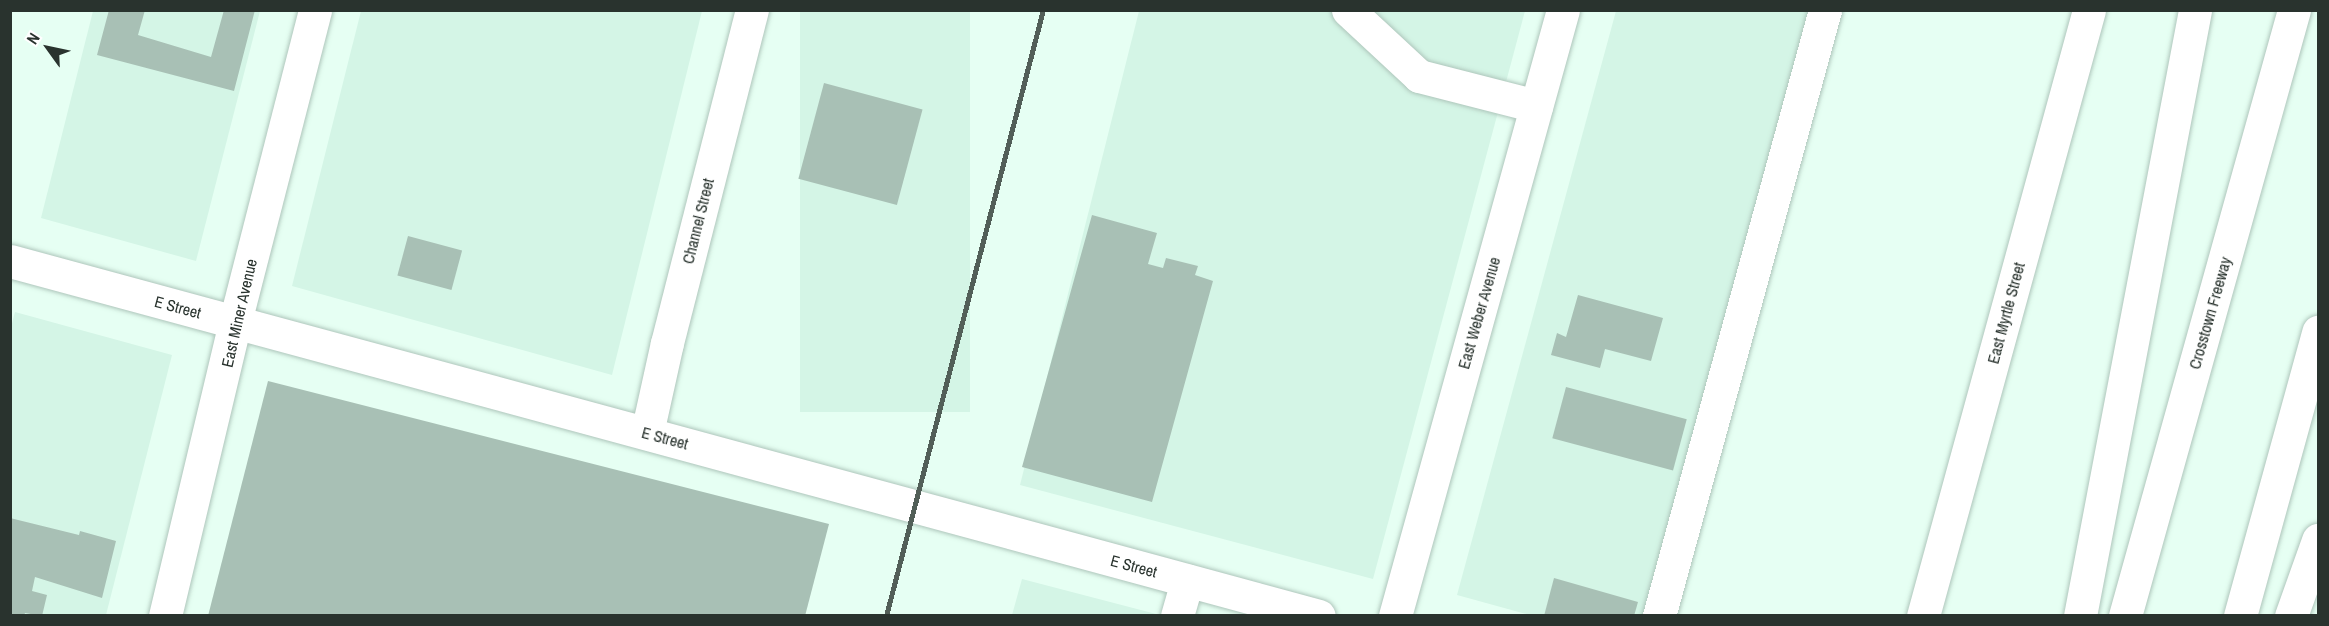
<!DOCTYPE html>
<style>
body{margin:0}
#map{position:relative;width:2329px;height:626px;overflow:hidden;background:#e6fff3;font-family:"Archivo Narrow",sans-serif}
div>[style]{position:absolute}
.built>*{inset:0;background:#d4f5e6;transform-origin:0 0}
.building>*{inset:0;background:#a8c0b5;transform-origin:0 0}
.roads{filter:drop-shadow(0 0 2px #aec6bb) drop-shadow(0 0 2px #aec6bb)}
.minor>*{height:33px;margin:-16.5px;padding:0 16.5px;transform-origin:16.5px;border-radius:16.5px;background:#fff}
.highway>*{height:33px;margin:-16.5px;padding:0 16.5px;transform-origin:16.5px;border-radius:16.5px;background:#fff}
.rail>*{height:4.5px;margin:-2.25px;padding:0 2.25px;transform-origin:2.25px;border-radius:2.25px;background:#525f58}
span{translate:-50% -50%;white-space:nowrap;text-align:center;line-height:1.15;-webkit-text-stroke:6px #fff;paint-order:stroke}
.street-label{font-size:16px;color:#29332e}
.frame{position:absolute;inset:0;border:12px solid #29332e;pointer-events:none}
.north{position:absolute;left:18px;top:18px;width:60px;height:60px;-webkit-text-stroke:4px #fff;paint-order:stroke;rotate:303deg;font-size:16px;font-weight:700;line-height:24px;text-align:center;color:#29332e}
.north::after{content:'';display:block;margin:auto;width:21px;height:27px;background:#29332e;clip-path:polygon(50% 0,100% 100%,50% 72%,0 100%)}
</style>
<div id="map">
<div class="built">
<i style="clip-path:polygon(93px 11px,260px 11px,196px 261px,41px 218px)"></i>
<i style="clip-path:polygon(361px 11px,702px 11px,612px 375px,292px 286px)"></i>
<i style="left:800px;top:11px;width:170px;height:401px"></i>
<i style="clip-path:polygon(1139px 11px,1525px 11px,1373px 579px,1020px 485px)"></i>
<i style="clip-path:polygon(1616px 11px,1811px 11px,1644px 615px,1530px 615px,1457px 595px)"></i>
<i style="clip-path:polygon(15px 312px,172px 355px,106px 615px,11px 616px,10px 331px)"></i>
<i style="clip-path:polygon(1022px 579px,1160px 615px,1012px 615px)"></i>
</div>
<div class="building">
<i style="clip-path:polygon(109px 10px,145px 10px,138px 35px,211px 57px,224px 10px,255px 10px,234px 91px,97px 55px)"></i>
<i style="left:824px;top:83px;width:102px;height:99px;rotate:15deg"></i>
<i style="clip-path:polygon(1092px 215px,1157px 233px,1148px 264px,1163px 268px,1166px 258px,1198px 266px,1195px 275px,1213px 281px,1152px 502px,1022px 467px)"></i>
<i style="left:408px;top:236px;width:56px;height:41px;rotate:15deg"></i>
<i style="clip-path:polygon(1578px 295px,1663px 318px,1651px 361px,1605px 349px,1600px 368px,1551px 355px,1557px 333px,1566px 337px)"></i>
<i style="clip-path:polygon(268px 381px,829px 524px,805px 616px,208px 616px)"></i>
<i style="left:1566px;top:387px;width:125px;height:53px;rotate:15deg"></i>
<i style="clip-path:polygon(10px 518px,79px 535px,80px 531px,116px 541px,102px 598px,35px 577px,32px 591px,47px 595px,42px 616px,25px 613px,24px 616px,10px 616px)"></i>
<i style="clip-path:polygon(1554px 578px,1638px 602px,1634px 616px,1544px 616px)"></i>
</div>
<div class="roads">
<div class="minor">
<i style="left:1348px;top:10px;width:97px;rotate:42.9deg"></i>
<i style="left:1419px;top:76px;width:121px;rotate:14.4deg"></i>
<i style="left:10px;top:261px;width:1356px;rotate:15.17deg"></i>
<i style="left:647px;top:433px;width:92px;rotate:-77.5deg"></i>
<i style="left:667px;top:343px;width:344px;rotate:-75.7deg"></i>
<i style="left:165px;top:616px;width:302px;rotate:-76.6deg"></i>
<i style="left:235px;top:322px;width:322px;rotate:-75.6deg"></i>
<i style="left:1177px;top:616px;width:37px;rotate:-74deg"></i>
<i style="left:1395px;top:616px;width:629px;rotate:-74.51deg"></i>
<i style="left:1659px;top:616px;width:628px;rotate:-74.68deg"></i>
<i style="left:1923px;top:616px;width:628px;rotate:-74.68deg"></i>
</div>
<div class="highway">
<i style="left:2080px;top:616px;width:617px;rotate:-79.25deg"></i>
<i style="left:2125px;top:616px;width:629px;rotate:-74.42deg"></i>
<i style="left:2240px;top:616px;width:295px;rotate:-74.6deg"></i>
<i style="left:2291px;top:616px;width:81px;rotate:-70.4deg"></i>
</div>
</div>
<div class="rail">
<i style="left:886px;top:616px;width:626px;rotate:-75.48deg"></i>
</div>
<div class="street-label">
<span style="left:698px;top:221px;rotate:-76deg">Channel Street</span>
<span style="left:178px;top:307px;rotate:15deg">E Street</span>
<span style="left:239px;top:313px;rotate:-77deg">East Miner Avenue</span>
<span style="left:1479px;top:313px;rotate:-74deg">East Weber Avenue</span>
<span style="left:2006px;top:313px;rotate:-75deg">East Myrtle Street</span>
<span style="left:2210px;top:313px;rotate:-74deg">Crosstown Freeway</span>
<span style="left:665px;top:438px;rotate:15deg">E Street</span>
<span style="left:1134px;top:566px;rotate:15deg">E Street</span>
</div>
<div class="frame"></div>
<div class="north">N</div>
</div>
